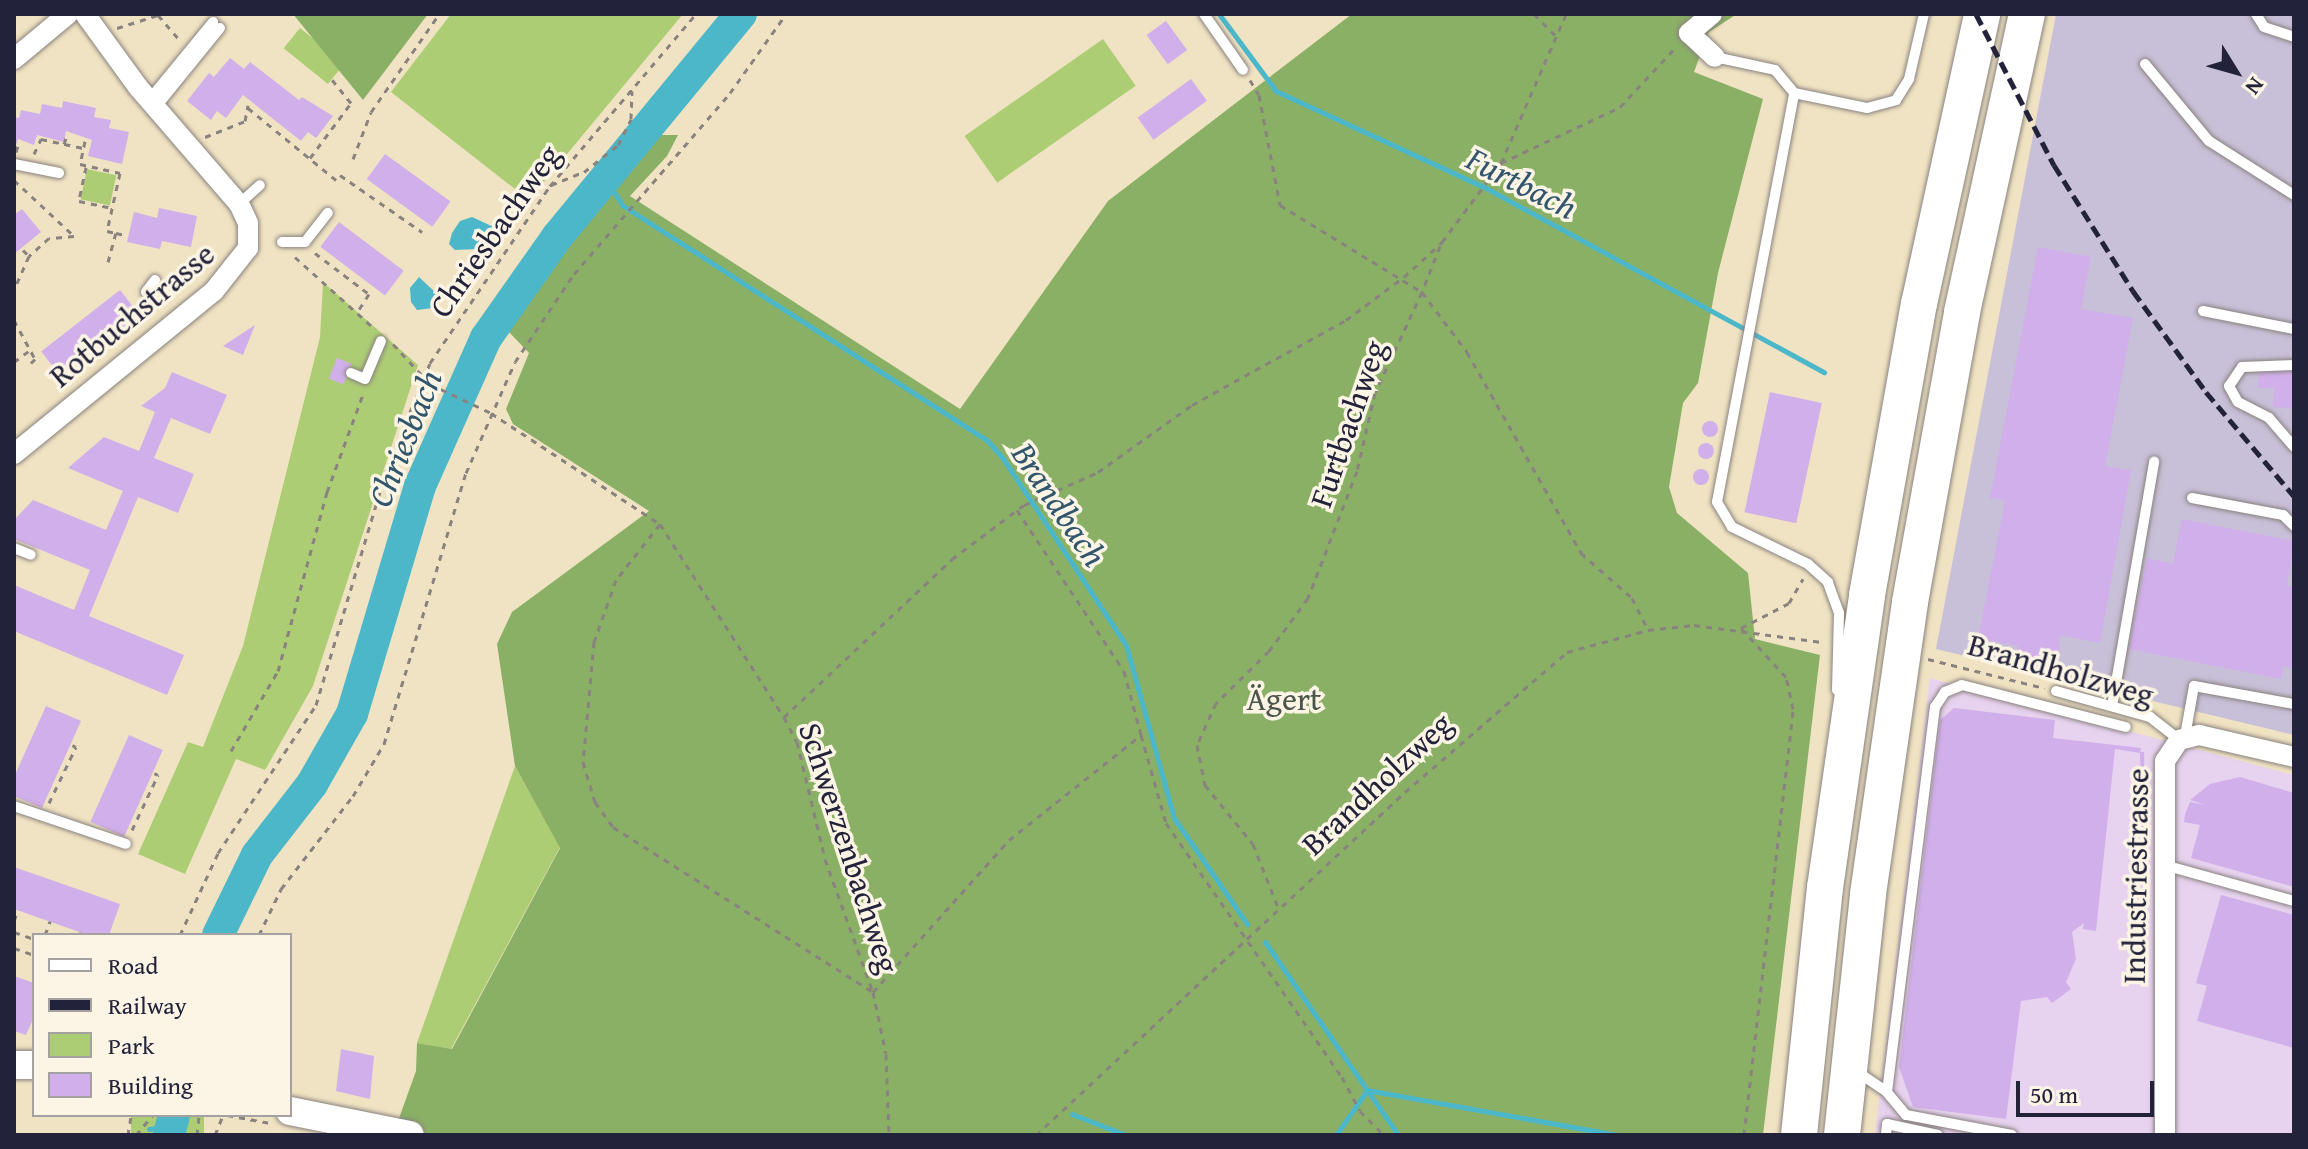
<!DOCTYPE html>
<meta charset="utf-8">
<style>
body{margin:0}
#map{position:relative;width:2308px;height:1149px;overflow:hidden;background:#f0e3c3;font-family:"Gentium Book Plus",serif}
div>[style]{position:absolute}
.built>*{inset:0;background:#e7d2ef}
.industrial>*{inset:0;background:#c8bfd8}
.green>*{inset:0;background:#adcd75;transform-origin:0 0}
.forest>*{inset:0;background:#8ab066}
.water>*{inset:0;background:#4cb7c9}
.stream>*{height:5px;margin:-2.5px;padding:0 2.5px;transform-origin:2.5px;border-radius:2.5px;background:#4cb7c9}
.river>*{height:32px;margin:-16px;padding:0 16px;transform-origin:16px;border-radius:16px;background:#4cb7c9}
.building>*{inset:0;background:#d1afea;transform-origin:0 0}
.round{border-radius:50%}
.path>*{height:3px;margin-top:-1.5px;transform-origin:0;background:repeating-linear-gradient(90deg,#89827f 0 6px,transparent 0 12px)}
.roads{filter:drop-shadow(0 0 2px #89827f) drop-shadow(0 0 2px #89827f)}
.lane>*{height:10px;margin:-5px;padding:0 5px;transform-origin:5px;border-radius:5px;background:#fff}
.street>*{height:20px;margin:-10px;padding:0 10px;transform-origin:10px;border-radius:10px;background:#fff}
.secondary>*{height:28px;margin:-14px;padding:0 14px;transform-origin:14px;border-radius:14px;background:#fff}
.highway>*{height:36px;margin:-18px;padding:0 18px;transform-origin:18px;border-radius:18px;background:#fff}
.rail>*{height:5px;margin-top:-2.5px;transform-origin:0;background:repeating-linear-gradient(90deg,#22223b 0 12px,transparent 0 18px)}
span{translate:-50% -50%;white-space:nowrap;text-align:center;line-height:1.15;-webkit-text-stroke:7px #fcf5e5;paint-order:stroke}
.street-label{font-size:32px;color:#22223b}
.park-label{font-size:32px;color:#4c554c}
.water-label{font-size:34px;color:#31566d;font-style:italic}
.frame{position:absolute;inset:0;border:16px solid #22223b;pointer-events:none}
.legend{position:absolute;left:32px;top:933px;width:260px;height:184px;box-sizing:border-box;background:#fcf5e5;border:2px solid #a5a1a1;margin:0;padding:10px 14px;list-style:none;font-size:24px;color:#22223b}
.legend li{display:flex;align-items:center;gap:16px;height:40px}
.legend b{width:40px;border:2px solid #a5a1a1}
.north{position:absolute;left:2196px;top:32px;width:80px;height:80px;-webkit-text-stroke:6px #fcf5e5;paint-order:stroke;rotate:127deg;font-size:22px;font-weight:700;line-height:32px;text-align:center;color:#22223b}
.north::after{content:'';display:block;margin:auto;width:28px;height:36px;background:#22223b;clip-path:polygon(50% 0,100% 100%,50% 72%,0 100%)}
.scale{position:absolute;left:2016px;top:1081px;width:138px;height:36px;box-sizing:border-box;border:4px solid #22223b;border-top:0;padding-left:10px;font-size:24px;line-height:28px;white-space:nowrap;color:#22223b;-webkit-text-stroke:6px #fcf5e5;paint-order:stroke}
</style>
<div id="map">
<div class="built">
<i style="clip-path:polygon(1930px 678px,2294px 775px,2294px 1135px,1875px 1135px)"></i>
</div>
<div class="industrial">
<i style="clip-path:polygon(2056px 14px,2294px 14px,2294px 735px,1936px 649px)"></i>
</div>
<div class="green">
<i style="clip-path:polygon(451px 14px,683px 14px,529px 200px,391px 92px)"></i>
<i style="left:300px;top:28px;width:57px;height:26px;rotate:39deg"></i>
<i style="left:1103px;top:39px;width:57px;height:169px;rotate:55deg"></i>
<i style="left:87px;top:169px;width:30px;height:31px;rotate:12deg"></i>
<i style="clip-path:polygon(323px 282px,418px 365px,313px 686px,265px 770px,236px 759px,185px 874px,138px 854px,188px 742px,203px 747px,243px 646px,320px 337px)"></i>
<i style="clip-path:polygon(515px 766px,560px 847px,451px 1049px,417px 1043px)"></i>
<i style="left:131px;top:1115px;width:73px;height:20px"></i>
</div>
<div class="forest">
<i style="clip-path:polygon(293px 14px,428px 14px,363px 100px)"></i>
<i style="clip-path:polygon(1352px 14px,1737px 14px,1709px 32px,1694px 72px,1763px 99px,1718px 273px,1698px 383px,1683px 403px,1669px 487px,1677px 513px,1748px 573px,1755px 639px,1820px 655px,1763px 1135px,393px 1135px,416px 1071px,417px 1043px,452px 1049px,560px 848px,515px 766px,497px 644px,512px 612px,649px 511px,513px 424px,506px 409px,529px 353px,508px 331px,578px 228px,661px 135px,678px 135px,667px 156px,630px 196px,960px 409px,1108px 201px)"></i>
</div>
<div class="water">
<i style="clip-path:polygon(472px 217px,498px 229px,484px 235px,477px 249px,455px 250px,449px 244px,452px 233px,460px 221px)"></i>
<i style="clip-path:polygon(419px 277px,437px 294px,433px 308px,417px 310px,411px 302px,410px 288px)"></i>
</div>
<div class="stream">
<i style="left:1219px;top:14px;width:96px;rotate:53.5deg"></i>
<i style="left:1276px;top:91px;width:231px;rotate:24.8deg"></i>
<i style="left:1486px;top:188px;width:385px;rotate:28.6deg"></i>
<i style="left:606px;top:179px;width:31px;rotate:58deg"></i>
<i style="left:622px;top:205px;width:434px;rotate:32.8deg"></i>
<i style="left:987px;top:440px;width:23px;rotate:49deg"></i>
<i style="left:1002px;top:457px;width:225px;rotate:56.6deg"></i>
<i style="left:1126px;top:645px;width:180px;rotate:74.5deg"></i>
<i style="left:1174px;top:818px;width:129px;rotate:55.4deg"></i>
<i style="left:1265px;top:942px;width:234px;rotate:55.4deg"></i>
<i style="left:1072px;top:1114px;width:58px;rotate:21.3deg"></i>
<i style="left:149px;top:1129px;width:22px;rotate:-8deg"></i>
<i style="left:1336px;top:1135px;width:55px;rotate:-55.4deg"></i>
<i style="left:1367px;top:1090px;width:253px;rotate:10.2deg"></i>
</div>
<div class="river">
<i style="left:218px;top:935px;width:89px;rotate:-64deg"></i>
<i style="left:257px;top:855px;width:90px;rotate:-52.2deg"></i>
<i style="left:312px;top:784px;width:81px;rotate:-60.3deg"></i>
<i style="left:352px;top:714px;width:238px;rotate:-73.4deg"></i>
<i style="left:420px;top:486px;width:162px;rotate:-66deg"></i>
<i style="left:486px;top:338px;width:123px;rotate:-54.9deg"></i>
<i style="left:557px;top:237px;width:289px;rotate:-50.5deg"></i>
<i style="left:169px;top:1135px;width:21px;rotate:-76deg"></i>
</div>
<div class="building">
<i style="left:1166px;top:21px;width:36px;height:24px;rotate:54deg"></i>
<i style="clip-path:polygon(230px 58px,244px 69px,250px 62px,299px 100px,302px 97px,333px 116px,316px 138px,308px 132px,301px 141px,243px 95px,226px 118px,217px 111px,211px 120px,187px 101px,209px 73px,214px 77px)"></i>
<i style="left:1191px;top:79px;width:27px;height:66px;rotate:54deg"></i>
<i style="clip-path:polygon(63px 101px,96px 108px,94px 117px,111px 120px,109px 128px,129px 132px,122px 164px,88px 156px,92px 140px,66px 131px,64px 142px,37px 135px,34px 145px,18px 139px,14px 152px,14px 117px,19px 118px,21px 110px,40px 114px,42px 104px,62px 108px)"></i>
<i style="left:385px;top:154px;width:81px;height:31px;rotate:36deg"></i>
<i style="clip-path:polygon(159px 208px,197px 216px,191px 247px,162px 241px,160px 249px,127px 242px,134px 212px,157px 218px)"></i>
<i style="clip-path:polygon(22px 209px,41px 232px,14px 254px,14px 215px)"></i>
<i style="left:339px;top:222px;width:81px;height:31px;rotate:37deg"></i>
<i style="clip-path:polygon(2038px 247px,2091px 257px,2081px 309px,2133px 318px,2105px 466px,2131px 470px,2100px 643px,2060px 635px,2058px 664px,2016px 656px,2018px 646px,1978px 639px,2005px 501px,1990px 498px)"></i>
<i style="left:120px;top:290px;width:31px;height:100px;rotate:52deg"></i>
<i style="clip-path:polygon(255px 325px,243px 355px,223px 346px)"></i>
<i style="left:337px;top:358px;width:16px;height:22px;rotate:22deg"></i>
<i style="clip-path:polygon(2259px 369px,2294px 370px,2294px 408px,2273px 407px,2274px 388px,2258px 388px)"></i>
<i style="clip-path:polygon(172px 372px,227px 395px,210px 434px,171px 418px,154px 458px,194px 474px,178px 513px,138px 497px,89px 616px,184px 655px,167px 695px,14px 631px,14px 585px,74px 610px,90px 570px,14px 539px,14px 520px,33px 500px,106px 530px,123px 491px,68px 468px,104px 437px,139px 451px,155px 412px,141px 406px,165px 388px)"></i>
<i style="left:1770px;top:392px;width:53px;height:123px;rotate:12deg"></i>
<i class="round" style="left:1702px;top:421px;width:16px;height:16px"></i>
<i class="round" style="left:1698px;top:443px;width:16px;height:16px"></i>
<i class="round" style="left:1693px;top:469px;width:16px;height:16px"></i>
<i style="clip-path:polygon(2182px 519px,2294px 541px,2287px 586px,2294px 587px,2294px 669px,2283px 666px,2281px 679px,2129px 649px,2147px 558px,2173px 564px)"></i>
<i style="clip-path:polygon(46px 706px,81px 721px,42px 808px,14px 796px,14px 777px)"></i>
<i style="clip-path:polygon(1954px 708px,2055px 720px,2053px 738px,2141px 748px,2140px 753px,2115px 749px,2096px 931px,2083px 929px,2084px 923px,2072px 932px,2076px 959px,2066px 982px,2071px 989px,2052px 1003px,2047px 997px,2021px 1001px,2006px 1119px,1913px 1107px,1899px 1067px,1940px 720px)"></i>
<i style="left:129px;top:735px;width:37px;height:95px;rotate:24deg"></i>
<i style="left:2144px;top:752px;width:194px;height:4px;rotate:89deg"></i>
<i style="clip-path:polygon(2240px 777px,2294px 793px,2294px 887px,2191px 858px,2200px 825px,2184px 822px,2185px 814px,2190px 802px,2206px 805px,2190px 800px,2210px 784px)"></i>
<i style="clip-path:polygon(14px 867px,120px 904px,109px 935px,88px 935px,14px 909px)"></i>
<i style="clip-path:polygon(2221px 895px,2294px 915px,2294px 1048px,2197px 1021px,2207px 986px,2196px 983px)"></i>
<i style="clip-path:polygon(14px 976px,34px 983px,34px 1017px,26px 1035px,14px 1031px)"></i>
<i style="clip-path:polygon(341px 1049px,374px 1056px,370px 1099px,336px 1091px)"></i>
</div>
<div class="path">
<i style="left:1534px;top:14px;width:34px;rotate:45deg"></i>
<i style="left:117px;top:28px;width:43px;rotate:-17.6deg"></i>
<i style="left:158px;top:15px;width:32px;rotate:49deg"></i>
<i style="left:1250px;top:80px;width:17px;rotate:59deg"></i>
<i style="left:1259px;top:95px;width:112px;rotate:79.2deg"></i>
<i style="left:1280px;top:205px;width:167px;rotate:31.5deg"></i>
<i style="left:1422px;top:292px;width:111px;rotate:115deg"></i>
<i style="left:1375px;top:393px;width:80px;rotate:103deg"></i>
<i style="left:1357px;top:471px;width:136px;rotate:111.1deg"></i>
<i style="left:1308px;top:598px;width:66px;rotate:126.3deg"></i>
<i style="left:1269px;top:651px;width:74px;rotate:135.5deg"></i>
<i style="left:1216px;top:703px;width:46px;rotate:114.3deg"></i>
<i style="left:1197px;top:745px;width:41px;rotate:78.7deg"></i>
<i style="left:1205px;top:785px;width:76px;rotate:50.9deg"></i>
<i style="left:1253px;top:844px;width:71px;rotate:68.5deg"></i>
<i style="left:248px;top:108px;width:114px;rotate:39.3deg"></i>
<i style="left:205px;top:137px;width:43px;rotate:-21.8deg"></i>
<i style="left:245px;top:121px;width:16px;rotate:-79deg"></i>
<i style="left:85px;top:141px;width:24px;rotate:102deg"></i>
<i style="left:80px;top:164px;width:41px;rotate:12.7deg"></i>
<i style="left:120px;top:173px;width:59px;rotate:102.6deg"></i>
<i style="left:107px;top:231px;width:9px;rotate:13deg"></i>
<i style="left:64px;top:144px;width:9px;rotate:-72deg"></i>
<i style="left:16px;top:152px;width:10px;rotate:-73deg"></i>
<i style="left:34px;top:154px;width:17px;rotate:-65deg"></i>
<i style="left:41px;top:139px;width:43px;rotate:12.1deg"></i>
<i style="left:310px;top:158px;width:69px;rotate:-53.3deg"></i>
<i style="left:351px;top:103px;width:36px;rotate:-129deg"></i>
<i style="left:353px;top:159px;width:50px;rotate:-69deg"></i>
<i style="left:371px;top:112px;width:119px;rotate:-55.2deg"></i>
<i style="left:1501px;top:163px;width:132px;rotate:-25.2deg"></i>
<i style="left:1620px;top:107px;width:81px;rotate:-47deg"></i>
<i style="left:86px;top:167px;width:35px;rotate:102deg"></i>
<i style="left:79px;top:201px;width:34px;rotate:12deg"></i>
<i style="left:340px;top:175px;width:100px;rotate:34.8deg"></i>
<i style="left:14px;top:180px;width:82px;rotate:43deg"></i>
<i style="left:74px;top:236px;width:25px;rotate:175deg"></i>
<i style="left:49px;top:238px;width:27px;rotate:138deg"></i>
<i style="left:29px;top:256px;width:36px;rotate:114deg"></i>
<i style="left:551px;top:185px;width:35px;rotate:-22deg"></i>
<i style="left:584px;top:172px;width:43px;rotate:-38.5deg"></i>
<i style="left:618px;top:145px;width:29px;rotate:-63deg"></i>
<i style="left:631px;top:119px;width:28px;rotate:-88deg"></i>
<i style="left:1440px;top:246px;width:49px;rotate:111.4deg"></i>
<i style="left:1422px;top:292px;width:75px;rotate:53.1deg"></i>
<i style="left:1467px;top:352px;width:231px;rotate:60.4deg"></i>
<i style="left:1581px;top:553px;width:68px;rotate:41.4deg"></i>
<i style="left:1632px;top:598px;width:36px;rotate:63deg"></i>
<i style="left:23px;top:250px;width:8px;rotate:45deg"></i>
<i style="left:315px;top:253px;width:68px;rotate:37.2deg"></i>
<i style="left:369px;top:294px;width:20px;rotate:123deg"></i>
<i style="left:295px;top:257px;width:108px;rotate:42deg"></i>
<i style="left:108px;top:262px;width:30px;rotate:-75deg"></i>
<i style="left:116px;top:233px;width:9px;rotate:13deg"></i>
<i style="left:14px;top:320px;width:44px;rotate:61.7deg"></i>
<i style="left:35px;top:359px;width:11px;rotate:135deg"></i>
<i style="left:393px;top:344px;width:54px;rotate:47.2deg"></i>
<i style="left:430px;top:384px;width:68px;rotate:25.4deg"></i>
<i style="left:491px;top:413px;width:202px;rotate:33.3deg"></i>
<i style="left:660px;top:524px;width:229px;rotate:57.3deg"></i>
<i style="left:784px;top:717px;width:28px;rotate:63deg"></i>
<i style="left:797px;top:742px;width:120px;rotate:76.5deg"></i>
<i style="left:825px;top:859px;width:141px;rotate:70.2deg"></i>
<i style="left:873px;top:992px;width:63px;rotate:78.2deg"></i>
<i style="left:886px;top:1054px;width:81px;rotate:87.9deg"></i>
<i style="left:14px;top:362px;width:21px;rotate:-37deg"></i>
<i style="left:1017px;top:510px;width:193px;rotate:56.4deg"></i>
<i style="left:1124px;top:671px;width:66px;rotate:75.1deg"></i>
<i style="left:660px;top:524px;width:71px;rotate:128.2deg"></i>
<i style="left:616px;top:580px;width:66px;rotate:109.5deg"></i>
<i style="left:594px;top:642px;width:121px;rotate:95.2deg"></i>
<i style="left:583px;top:762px;width:42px;rotate:73.3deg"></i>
<i style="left:595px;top:802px;width:31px;rotate:54deg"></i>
<i style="left:613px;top:827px;width:308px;rotate:32.4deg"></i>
<i style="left:873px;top:992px;width:204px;rotate:-48.2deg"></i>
<i style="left:1009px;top:840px;width:169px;rotate:-38.5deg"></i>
<i style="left:1141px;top:735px;width:91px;rotate:74.1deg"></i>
<i style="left:1166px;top:823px;width:309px;rotate:55.3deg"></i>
<i style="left:1342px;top:1077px;width:38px;rotate:62deg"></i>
<i style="left:1360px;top:1111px;width:34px;rotate:45deg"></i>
<i style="left:1928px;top:659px;width:120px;rotate:14deg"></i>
<i style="left:784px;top:717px;width:231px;rotate:-43.2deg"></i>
<i style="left:952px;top:559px;width:90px;rotate:-36.9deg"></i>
<i style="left:1024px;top:505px;width:81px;rotate:-24deg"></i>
<i style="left:1098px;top:472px;width:115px;rotate:-35.5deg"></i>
<i style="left:1192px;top:405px;width:176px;rotate:-28.9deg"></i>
<i style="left:1346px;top:320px;width:72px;rotate:-36.6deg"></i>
<i style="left:1404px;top:277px;width:52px;rotate:-42.6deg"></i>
<i style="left:1442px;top:242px;width:99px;rotate:-53.2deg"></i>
<i style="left:1501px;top:163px;width:163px;rotate:-66.4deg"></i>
<i style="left:231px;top:751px;width:93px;rotate:-59.6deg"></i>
<i style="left:278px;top:671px;width:186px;rotate:-74.7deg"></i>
<i style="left:327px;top:492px;width:104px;rotate:-69.8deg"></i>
<i style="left:49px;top:803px;width:62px;rotate:-64.3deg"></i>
<i style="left:76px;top:747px;width:4px;rotate:-153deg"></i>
<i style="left:132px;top:830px;width:61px;rotate:-64.7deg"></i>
<i style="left:158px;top:775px;width:4px;rotate:-153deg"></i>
<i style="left:14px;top:921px;width:12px;rotate:-70deg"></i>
<i style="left:14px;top:932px;width:21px;rotate:19deg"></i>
<i style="left:45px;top:935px;width:15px;rotate:-70deg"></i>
<i style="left:80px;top:935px;width:3px;rotate:-72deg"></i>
<i style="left:180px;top:935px;width:90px;rotate:-65.1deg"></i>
<i style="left:218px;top:853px;width:178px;rotate:-56.5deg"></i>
<i style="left:316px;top:705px;width:247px;rotate:-73.3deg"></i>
<i style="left:387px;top:468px;width:113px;rotate:-67.7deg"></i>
<i style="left:430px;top:363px;width:214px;rotate:-55.9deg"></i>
<i style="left:550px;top:186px;width:226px;rotate:-49.7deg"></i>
<i style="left:259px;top:935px;width:51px;rotate:-64.4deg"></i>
<i style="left:281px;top:889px;width:118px;rotate:-52.3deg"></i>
<i style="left:353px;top:796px;width:61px;rotate:-59.2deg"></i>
<i style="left:384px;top:744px;width:283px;rotate:-73.2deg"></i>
<i style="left:466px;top:473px;width:121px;rotate:-66.2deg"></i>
<i style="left:515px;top:362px;width:106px;rotate:-56.2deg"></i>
<i style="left:574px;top:274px;width:239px;rotate:-49.2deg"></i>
<i style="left:730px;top:93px;width:97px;rotate:-54.7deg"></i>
<i style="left:14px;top:948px;width:21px;rotate:19deg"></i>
<i style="left:227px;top:1115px;width:44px;rotate:10.5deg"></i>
<i style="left:128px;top:1135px;width:20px;rotate:-81deg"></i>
<i style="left:136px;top:1135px;width:26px;rotate:-50deg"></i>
<i style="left:197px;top:1135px;width:20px;rotate:-84deg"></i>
<i style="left:215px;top:1135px;width:22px;rotate:-68deg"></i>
<i style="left:1036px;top:1135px;width:504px;rotate:-42.91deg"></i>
<i style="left:1405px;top:792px;width:214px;rotate:-40.8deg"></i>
<i style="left:1567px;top:652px;width:84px;rotate:-15.2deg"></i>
<i style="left:1648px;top:630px;width:46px;rotate:-6.2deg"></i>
<i style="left:1694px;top:625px;width:129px;rotate:7.6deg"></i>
<i style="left:1744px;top:1135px;width:429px;rotate:-83.4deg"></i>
<i style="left:1793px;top:709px;width:33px;rotate:-102deg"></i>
<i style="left:1786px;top:677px;width:67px;rotate:-132.6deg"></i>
<i style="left:1741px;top:628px;width:54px;rotate:-27.5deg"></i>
<i style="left:1789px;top:603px;width:28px;rotate:-60deg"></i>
</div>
<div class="roads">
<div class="lane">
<i style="left:1204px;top:14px;width:68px;rotate:55.1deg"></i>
<i style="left:2256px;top:14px;width:15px;rotate:58deg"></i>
<i style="left:2264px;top:27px;width:32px;rotate:18deg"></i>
<i style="left:1715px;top:57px;width:61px;rotate:12.2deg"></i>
<i style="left:1775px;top:70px;width:30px;rotate:50deg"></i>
<i style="left:2145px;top:64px;width:100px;rotate:50.3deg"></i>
<i style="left:2209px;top:141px;width:101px;rotate:32.4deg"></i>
<i style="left:149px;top:100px;width:101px;rotate:-50.6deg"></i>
<i style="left:155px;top:108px;width:103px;rotate:-50.9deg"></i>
<i style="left:14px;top:164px;width:46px;rotate:11.3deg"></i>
<i style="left:239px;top:204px;width:28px;rotate:-42deg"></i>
<i style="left:282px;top:242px;width:23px"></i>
<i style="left:305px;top:242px;width:37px;rotate:-52deg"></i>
<i style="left:146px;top:292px;width:15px;rotate:-53deg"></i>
<i style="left:2203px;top:311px;width:93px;rotate:11.2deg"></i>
<i style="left:2294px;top:365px;width:52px;rotate:177.8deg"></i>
<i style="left:2242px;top:367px;width:23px;rotate:124deg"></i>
<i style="left:2229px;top:386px;width:18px;rotate:61deg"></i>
<i style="left:2238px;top:402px;width:35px;rotate:27deg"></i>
<i style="left:2269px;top:418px;width:38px;rotate:49deg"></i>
<i style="left:351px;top:373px;width:15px;rotate:23deg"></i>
<i style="left:365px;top:379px;width:41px;rotate:-67.2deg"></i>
<i style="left:2192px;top:498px;width:93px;rotate:10.6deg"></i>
<i style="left:2283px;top:515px;width:16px;rotate:45deg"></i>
<i style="left:14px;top:548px;width:18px;rotate:22deg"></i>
<i style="left:1837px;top:690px;width:77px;rotate:-88.5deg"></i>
<i style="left:1839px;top:613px;width:33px;rotate:-110deg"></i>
<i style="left:1828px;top:582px;width:27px;rotate:-138deg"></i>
<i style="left:1808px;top:564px;width:85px;rotate:-154deg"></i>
<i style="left:1732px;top:527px;width:29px;rotate:-121deg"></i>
<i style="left:1717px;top:502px;width:416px;rotate:-79.3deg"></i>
<i style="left:1794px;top:93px;width:75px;rotate:11.6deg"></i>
<i style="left:1867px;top:108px;width:30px;rotate:-15deg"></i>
<i style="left:1896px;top:100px;width:25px;rotate:-58deg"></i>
<i style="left:1909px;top:79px;width:67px;rotate:-77deg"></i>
<i style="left:2056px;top:691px;width:98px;rotate:15.5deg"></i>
<i style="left:2150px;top:717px;width:37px;rotate:38deg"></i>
<i style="left:2112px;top:706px;width:248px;rotate:-80.2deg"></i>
<i style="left:2185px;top:736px;width:51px;rotate:-79.8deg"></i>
<i style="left:2194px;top:686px;width:102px;rotate:10.2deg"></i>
<i style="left:14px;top:806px;width:118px;rotate:18.7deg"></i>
<i style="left:2164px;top:865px;width:135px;rotate:15.5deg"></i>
<i style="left:1856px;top:1071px;width:37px;rotate:34deg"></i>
<i style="left:1886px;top:1135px;width:11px;rotate:-85deg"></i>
<i style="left:1887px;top:1124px;width:52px;rotate:12.2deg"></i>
<i style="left:2012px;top:1135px;width:108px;rotate:-169.3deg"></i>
<i style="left:1906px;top:1115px;width:30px;rotate:-130deg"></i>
<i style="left:1887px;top:1092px;width:388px;rotate:-82.9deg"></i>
<i style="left:1935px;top:707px;width:18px;rotate:-56deg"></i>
<i style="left:1945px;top:692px;width:18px;rotate:-22deg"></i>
<i style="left:1962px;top:685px;width:169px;rotate:14.4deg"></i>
</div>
<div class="street">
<i style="left:1712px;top:14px;width:30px;rotate:140deg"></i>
<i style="left:1689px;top:33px;width:35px;rotate:43deg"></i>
<i style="left:14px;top:59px;width:70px;rotate:-39.8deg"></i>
<i style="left:14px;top:454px;width:258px;rotate:-39.2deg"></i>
<i style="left:214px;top:291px;width:55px;rotate:-51.7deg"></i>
<i style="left:248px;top:248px;width:25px;rotate:-90deg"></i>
<i style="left:248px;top:223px;width:21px;rotate:-115deg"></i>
<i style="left:239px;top:204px;width:155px;rotate:-130.8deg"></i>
<i style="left:138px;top:87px;width:90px;rotate:-126deg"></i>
<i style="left:2165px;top:1135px;width:374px;rotate:-90deg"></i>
<i style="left:2165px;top:761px;width:25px;rotate:-56deg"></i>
<i style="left:2179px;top:740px;width:21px;rotate:-14deg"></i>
<i style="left:2199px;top:735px;width:98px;rotate:13deg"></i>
</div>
<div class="secondary">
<i style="left:14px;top:1065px;width:20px"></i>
<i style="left:290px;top:1111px;width:122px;rotate:11.3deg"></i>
</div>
<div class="highway">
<i style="left:1799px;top:1135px;width:248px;rotate:-84deg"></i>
<i style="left:1825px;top:888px;width:296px;rotate:-81.8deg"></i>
<i style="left:1867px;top:595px;width:296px;rotate:-79.9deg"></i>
<i style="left:1919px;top:304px;width:297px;rotate:-77.7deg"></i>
<i style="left:1842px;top:1135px;width:242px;rotate:-83.8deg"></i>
<i style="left:1868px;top:894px;width:295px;rotate:-81.8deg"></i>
<i style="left:1910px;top:602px;width:295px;rotate:-79.8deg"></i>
<i style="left:1962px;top:312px;width:305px;rotate:-77.7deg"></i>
</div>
</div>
<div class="rail">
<i style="left:1976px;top:14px;width:170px;rotate:62.7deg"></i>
<i style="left:2054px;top:165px;width:149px;rotate:57.9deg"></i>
<i style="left:2133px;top:291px;width:125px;rotate:54.1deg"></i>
<i style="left:2206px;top:392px;width:136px;rotate:49.8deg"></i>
</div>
<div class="street-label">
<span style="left:495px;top:231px;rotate:-55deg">Chriesbachweg</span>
<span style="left:132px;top:315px;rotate:-40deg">Rotbuchstrasse</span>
<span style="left:1348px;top:424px;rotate:-71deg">Furtbachweg</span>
<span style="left:2061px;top:670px;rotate:16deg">Brandholzweg</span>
<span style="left:1377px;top:784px;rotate:-43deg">Brandholzweg</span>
<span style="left:849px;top:848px;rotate:72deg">Schwerzenbachweg</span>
<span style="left:2136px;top:876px;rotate:-89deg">Industriestrasse</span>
</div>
<div class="park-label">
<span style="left:1284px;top:699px">Ägert</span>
</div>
<div class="water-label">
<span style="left:1522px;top:182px;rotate:27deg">Furtbach</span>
<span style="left:404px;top:438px;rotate:-68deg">Chriesbach</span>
<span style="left:1060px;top:504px;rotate:56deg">Brandbach</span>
</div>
<div class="frame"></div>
<ul class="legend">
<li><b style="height:10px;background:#fff"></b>Road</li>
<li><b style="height:10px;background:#22223b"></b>Railway</li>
<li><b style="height:22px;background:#adcd75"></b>Park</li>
<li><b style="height:22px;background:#d1afea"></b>Building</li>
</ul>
<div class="north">N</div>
<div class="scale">50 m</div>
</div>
